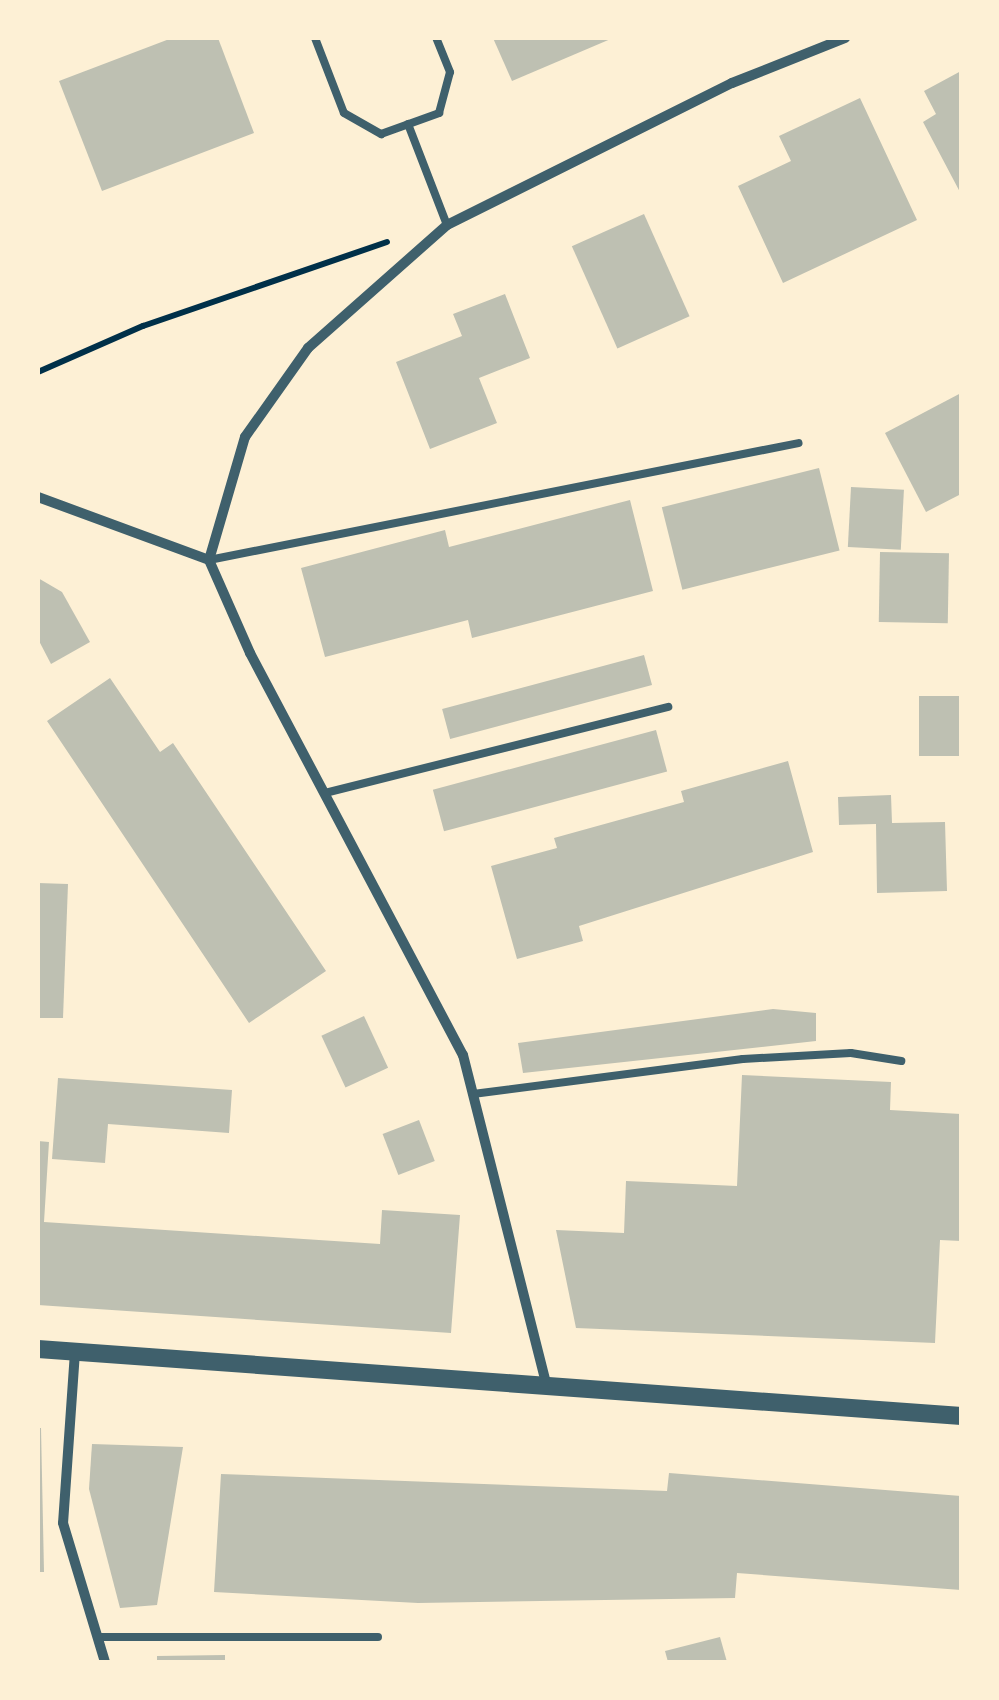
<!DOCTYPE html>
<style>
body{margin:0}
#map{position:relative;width:999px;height:1700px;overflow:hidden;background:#fdf0d5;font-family:"Exo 2",sans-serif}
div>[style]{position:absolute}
.building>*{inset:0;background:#bec0b2;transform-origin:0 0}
.path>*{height:6px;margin:-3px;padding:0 3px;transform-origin:3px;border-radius:3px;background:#003049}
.service>*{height:8px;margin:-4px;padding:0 4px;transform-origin:4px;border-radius:4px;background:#3f606c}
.minor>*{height:10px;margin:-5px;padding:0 5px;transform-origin:5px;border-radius:5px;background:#3f606c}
.tertiary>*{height:18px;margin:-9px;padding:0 9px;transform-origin:9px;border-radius:9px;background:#3f606c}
span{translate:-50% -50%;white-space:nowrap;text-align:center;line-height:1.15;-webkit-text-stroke:8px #fdf0d5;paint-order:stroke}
.frame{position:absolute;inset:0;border:40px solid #fdf0d5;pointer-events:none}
</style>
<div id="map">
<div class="building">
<i style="clip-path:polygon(172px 38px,218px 38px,254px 133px,102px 191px,59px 81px)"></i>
<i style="clip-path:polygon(493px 38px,613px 38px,512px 81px)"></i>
<i style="clip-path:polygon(961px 71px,961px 194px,923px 122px,936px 114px,924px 91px)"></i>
<i style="clip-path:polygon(860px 98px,917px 220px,783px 283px,738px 186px,791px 161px,779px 136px)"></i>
<i style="left:644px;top:214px;width:112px;height:79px;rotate:66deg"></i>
<i style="clip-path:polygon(505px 294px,530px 358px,479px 378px,497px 423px,430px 449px,396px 362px,462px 336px,453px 314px)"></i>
<i style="clip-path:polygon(961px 393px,961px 494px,926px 512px,885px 433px)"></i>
<i style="left:819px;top:468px;width:85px;height:162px;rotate:76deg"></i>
<i style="left:851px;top:487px;width:53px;height:60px;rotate:3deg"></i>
<i style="clip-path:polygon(630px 500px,653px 591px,472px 638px,468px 620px,325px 657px,301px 568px,445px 530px,449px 547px)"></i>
<i style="left:880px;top:552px;width:69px;height:70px;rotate:1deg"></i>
<i style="clip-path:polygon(38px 578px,62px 592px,90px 642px,51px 664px,38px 639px)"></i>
<i style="left:644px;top:655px;width:31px;height:209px;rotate:75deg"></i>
<i style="clip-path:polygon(110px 678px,160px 752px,173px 743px,326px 971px,249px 1023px,47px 721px)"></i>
<i style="left:961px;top:696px;width:60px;height:42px;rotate:90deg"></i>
<i style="left:656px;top:730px;width:43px;height:231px;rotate:75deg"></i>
<i style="clip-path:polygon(788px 761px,813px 852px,579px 926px,583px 941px,517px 959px,491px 866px,557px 848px,554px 838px,684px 802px,681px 791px)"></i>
<i style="clip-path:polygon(891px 795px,892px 823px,945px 822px,947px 891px,877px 893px,876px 824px,839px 825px,838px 797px)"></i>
<i style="clip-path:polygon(38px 883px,68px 884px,63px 1018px,38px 1018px)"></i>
<i style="clip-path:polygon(773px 1009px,816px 1013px,816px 1041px,523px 1073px,518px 1043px)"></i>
<i style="left:364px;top:1016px;width:57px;height:47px;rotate:65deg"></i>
<i style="clip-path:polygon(742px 1075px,891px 1082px,890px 1110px,961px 1114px,961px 1241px,940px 1240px,935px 1343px,576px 1328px,556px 1230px,624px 1233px,626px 1181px,737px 1186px)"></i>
<i style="clip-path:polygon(58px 1078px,232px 1090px,229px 1133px,108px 1124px,105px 1163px,52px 1159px)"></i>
<i style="left:419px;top:1120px;width:44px;height:39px;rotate:69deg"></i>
<i style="clip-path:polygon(38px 1141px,49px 1142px,44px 1222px,380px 1244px,382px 1210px,460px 1215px,451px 1333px,38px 1305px)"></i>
<i style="clip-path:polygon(38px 1428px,41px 1428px,44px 1572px,38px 1572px)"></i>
<i style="clip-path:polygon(92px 1444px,183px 1447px,157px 1605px,120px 1608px,89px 1489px)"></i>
<i style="clip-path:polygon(669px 1473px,961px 1496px,961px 1590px,737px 1573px,735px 1598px,418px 1603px,214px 1592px,221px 1474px,667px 1491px)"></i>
<i style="clip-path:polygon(720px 1637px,727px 1662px,668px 1662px,665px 1651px)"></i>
<i style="clip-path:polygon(225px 1655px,225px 1662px,157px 1662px,157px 1656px)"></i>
</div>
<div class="path">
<i style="left:38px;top:372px;width:115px;rotate:-23.7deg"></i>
<i style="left:143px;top:326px;width:258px;rotate:-19deg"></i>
</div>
<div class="service">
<i style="left:315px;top:38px;width:80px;rotate:68.9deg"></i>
<i style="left:344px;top:113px;width:43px;rotate:29.6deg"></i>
<i style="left:381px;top:134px;width:62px;rotate:-19.9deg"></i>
<i style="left:439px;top:113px;width:42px;rotate:-75deg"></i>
<i style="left:450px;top:72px;width:37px;rotate:-112deg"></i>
<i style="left:408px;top:124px;width:108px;rotate:68.9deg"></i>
<i style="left:209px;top:560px;width:601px;rotate:-11.22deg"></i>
<i style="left:325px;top:793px;width:354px;rotate:-14.1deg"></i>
<i style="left:473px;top:1094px;width:272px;rotate:-7.4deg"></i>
<i style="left:743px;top:1059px;width:108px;rotate:-3.2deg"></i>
<i style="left:851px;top:1053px;width:51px;rotate:9.1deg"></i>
<i style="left:98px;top:1637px;width:280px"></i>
</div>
<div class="minor">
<i style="left:38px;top:497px;width:182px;rotate:20.2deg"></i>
<i style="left:209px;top:560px;width:102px;rotate:66.2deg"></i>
<i style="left:250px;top:653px;width:455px;rotate:62.1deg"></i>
<i style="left:463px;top:1055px;width:339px;rotate:75.8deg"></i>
<i style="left:209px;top:560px;width:128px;rotate:-73.7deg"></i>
<i style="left:245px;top:437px;width:109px;rotate:-54.7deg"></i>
<i style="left:308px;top:348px;width:186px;rotate:-41.5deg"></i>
<i style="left:447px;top:225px;width:318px;rotate:-26.5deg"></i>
<i style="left:732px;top:83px;width:122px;rotate:-21.7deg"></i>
<i style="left:75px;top:1352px;width:171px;rotate:94deg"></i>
<i style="left:63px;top:1523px;width:145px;rotate:73.2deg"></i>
</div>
<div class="tertiary">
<i style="left:38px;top:1349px;width:926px;rotate:4.15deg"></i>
</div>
<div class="frame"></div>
</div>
